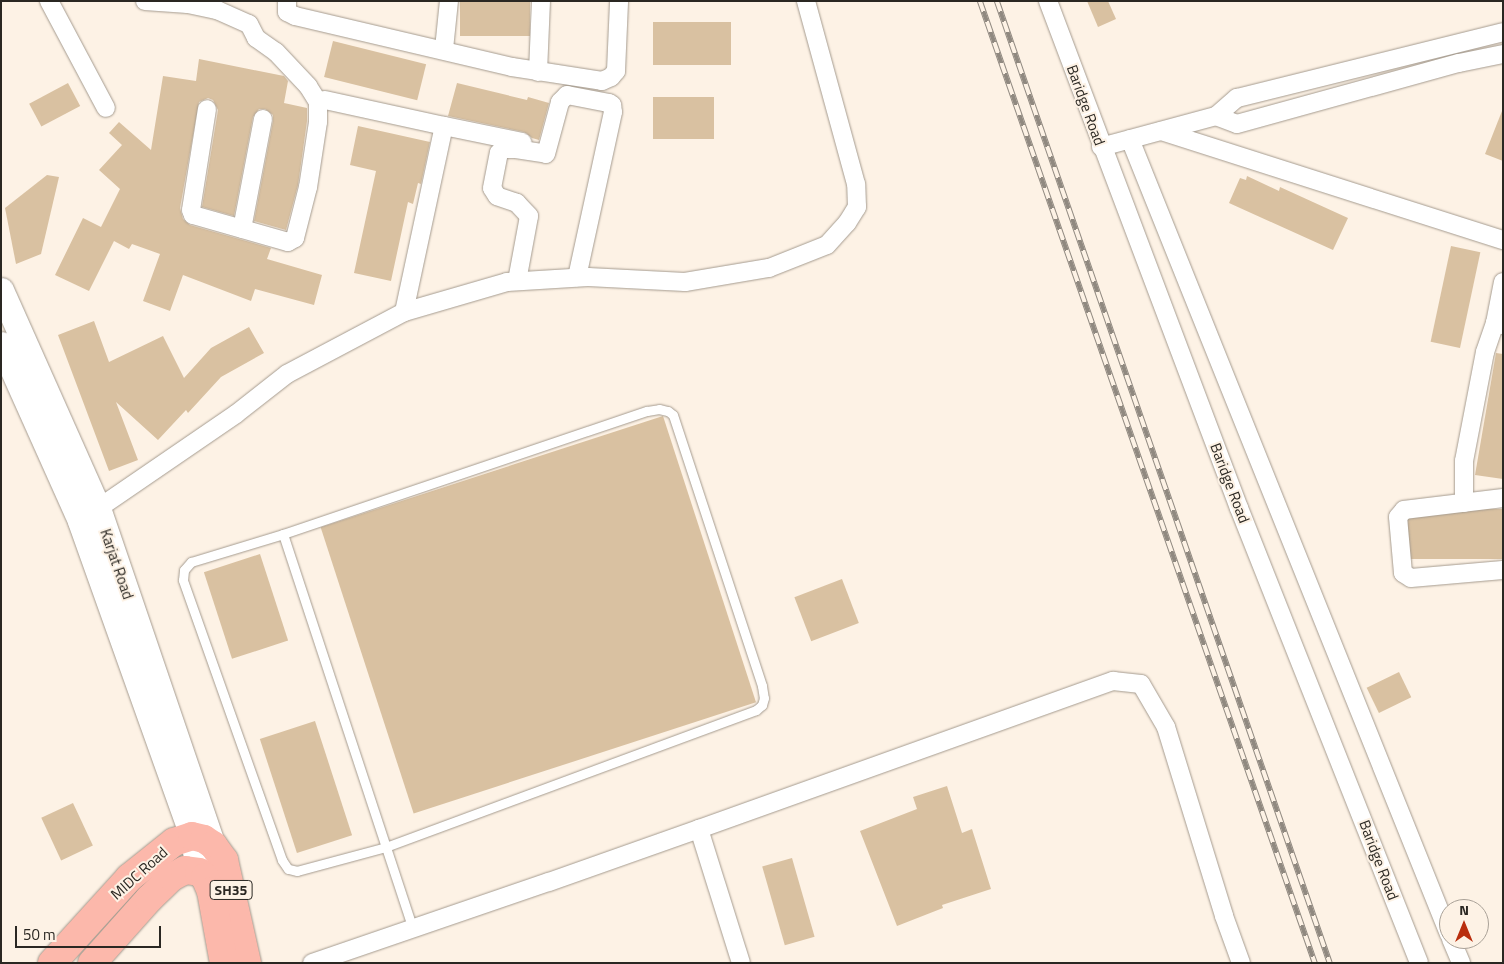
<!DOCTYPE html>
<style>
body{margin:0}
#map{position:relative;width:1504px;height:964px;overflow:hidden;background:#fdf2e5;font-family:"Titillium Web",sans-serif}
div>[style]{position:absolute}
.building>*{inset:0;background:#d9c1a1;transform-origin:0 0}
.roads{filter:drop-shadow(0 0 1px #a59b8f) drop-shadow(0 0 1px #a59b8f)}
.lane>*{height:9px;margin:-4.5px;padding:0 4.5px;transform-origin:4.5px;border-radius:4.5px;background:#fff}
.street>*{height:18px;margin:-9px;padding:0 9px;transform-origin:9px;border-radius:9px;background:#fff}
.secondary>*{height:25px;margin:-12.5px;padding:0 12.5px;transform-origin:12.5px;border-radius:12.5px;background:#fff}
.primary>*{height:28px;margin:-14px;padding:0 14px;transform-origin:14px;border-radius:14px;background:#fcb8ab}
.rail>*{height:5.5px;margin-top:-2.75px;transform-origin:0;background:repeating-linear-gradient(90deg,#fdf2e5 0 11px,#908980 0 22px);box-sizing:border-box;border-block:1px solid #908980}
span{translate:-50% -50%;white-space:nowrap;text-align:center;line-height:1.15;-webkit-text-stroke:4px #fdf2e5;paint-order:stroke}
.shield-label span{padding:1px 4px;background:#fdf2e5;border:1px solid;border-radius:4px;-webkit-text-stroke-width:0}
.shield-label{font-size:14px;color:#2a2722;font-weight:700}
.street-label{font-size:15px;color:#2a2722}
.frame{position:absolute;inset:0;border:2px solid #2a2722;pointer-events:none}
.north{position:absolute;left:1439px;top:899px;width:50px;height:50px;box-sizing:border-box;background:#fdf2e5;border:1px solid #a9a197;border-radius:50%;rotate:0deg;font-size:14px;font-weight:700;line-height:20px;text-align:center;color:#2a2722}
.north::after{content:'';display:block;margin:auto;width:18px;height:22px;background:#b92e0e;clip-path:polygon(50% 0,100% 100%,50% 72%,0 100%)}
.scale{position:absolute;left:15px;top:926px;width:146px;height:22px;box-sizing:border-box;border:2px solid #2a2722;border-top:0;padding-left:6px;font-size:15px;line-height:18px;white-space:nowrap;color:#2a2722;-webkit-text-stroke:4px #fdf2e5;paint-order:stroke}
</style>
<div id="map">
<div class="building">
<i style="left:460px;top:1px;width:70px;height:35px"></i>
<i style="clip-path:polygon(1087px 1px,1108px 1px,1116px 19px,1098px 27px)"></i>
<i style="left:731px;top:22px;width:43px;height:78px;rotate:90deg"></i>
<i style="left:333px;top:41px;width:96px;height:37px;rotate:14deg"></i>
<i style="clip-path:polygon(199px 59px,284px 76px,288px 81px,284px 103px,307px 108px,307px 121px,298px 185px,286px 230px,254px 221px,273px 121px,273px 115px,265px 109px,259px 109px,253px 117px,234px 216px,202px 207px,218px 110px,213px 100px,208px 98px,199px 102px,180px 208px,183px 219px,190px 225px,271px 248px,267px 259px,322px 275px,314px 305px,255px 289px,251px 301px,183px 275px,170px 311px,143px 301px,160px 254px,132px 244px,129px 249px,114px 241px,89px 291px,55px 275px,83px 218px,101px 227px,120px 189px,99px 170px,122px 145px,109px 133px,119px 122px,151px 150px,163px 76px,196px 81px)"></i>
<i style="left:68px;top:83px;width:26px;height:44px;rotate:62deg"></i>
<i style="clip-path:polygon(457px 83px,527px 100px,528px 97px,549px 103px,539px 140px,532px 138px,524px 132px,448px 116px)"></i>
<i style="left:653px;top:97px;width:61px;height:42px"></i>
<i style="clip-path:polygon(1502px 111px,1503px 111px,1503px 161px,1485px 154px)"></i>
<i style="clip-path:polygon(358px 126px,430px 142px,421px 184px,418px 183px,413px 204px,408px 202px,391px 281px,354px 273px,376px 171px,350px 165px)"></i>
<i style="clip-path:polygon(47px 175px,59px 177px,41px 254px,16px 264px,5px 208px)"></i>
<i style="clip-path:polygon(1247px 176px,1279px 191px,1280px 187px,1348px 218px,1333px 250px,1229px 203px,1240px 178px,1246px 180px)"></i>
<i style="left:1451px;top:246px;width:30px;height:98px;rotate:12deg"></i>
<i style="clip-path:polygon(94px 321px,109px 362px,163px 336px,184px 378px,211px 348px,249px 327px,264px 353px,221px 377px,188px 413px,186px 410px,158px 440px,116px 402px,138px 460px,109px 471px,58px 335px)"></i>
<i style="clip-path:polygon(1496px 353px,1503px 354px,1503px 479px,1475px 475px)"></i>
<i style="left:663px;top:416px;width:301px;height:360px;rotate:72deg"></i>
<i style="left:1503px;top:509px;width:50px;height:95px;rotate:90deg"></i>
<i style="left:260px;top:554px;width:91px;height:59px;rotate:72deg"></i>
<i style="left:842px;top:579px;width:47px;height:51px;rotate:69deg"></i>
<i style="left:1399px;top:672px;width:28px;height:36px;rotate:64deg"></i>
<i style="left:315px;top:721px;width:120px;height:58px;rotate:72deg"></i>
<i style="clip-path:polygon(947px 786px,962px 833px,972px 829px,991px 889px,942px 905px,943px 908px,897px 926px,860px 831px,917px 809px,913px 797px)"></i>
<i style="left:73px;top:803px;width:47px;height:35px;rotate:65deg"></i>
<i style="left:792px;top:858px;width:82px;height:31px;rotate:74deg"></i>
</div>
<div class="roads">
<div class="lane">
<i style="left:659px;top:409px;width:9px;rotate:13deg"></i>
<i style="left:668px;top:411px;width:6px;rotate:39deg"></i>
<i style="left:673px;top:415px;width:285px;rotate:71.8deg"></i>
<i style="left:762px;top:686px;width:12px;rotate:81deg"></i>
<i style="left:764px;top:698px;width:7px;rotate:106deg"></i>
<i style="left:762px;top:705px;width:8px;rotate:140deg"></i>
<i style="left:756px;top:710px;width:395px;rotate:159.7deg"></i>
<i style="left:386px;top:847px;width:92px;rotate:164.9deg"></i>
<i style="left:297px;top:871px;width:9px;rotate:-167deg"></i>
<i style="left:288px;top:869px;width:11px;rotate:-124deg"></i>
<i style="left:282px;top:860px;width:297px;rotate:-109.5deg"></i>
<i style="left:183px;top:580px;width:10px;rotate:-84deg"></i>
<i style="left:184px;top:570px;width:11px;rotate:-49deg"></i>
<i style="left:191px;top:562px;width:96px;rotate:-16.9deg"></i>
<i style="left:283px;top:534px;width:384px;rotate:-18.7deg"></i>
<i style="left:647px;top:411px;width:12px;rotate:-9deg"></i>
<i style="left:283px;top:534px;width:416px;rotate:71.8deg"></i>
</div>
<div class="street">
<i style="left:49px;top:1px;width:121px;rotate:62deg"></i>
<i style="left:145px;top:1px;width:43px;rotate:4deg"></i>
<i style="left:188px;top:4px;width:30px;rotate:12deg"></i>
<i style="left:217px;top:10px;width:35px;rotate:24deg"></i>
<i style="left:249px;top:24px;width:16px;rotate:63deg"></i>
<i style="left:256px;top:38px;width:24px;rotate:35deg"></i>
<i style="left:276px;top:52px;width:47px;rotate:46.7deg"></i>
<i style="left:308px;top:86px;width:19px;rotate:58deg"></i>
<i style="left:318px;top:102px;width:20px;rotate:90deg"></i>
<i style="left:318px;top:122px;width:66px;rotate:98.7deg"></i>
<i style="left:308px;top:187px;width:53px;rotate:104.3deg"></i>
<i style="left:295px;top:238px;width:8px;rotate:150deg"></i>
<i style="left:288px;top:242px;width:99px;rotate:-164.1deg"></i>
<i style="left:193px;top:215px;width:5px;rotate:-112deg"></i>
<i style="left:191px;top:210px;width:102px;rotate:-81deg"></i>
<i style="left:287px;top:1px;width:11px;rotate:90deg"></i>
<i style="left:287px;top:12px;width:9px;rotate:27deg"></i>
<i style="left:295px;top:16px;width:223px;rotate:13.2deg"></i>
<i style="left:512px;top:67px;width:91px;rotate:8.8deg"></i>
<i style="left:602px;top:81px;width:10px;rotate:-24deg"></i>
<i style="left:611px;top:77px;width:8px;rotate:-50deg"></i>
<i style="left:616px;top:71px;width:70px;rotate:-87.5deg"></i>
<i style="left:1048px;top:1px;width:542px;rotate:69.36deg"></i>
<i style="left:1239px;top:508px;width:489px;rotate:68.4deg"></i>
<i style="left:444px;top:49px;width:48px;rotate:-84.1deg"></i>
<i style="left:538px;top:72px;width:71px;rotate:-87.6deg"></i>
<i style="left:325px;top:100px;width:122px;rotate:12.3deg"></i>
<i style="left:1216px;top:116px;width:22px;rotate:21deg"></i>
<i style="left:1237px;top:124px;width:230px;rotate:-15.4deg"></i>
<i style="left:1459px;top:63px;width:45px;rotate:-11.6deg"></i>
<i style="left:1161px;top:131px;width:359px;rotate:17.7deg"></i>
<i style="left:1130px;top:139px;width:857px;rotate:68.14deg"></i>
<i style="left:1101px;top:147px;width:119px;rotate:-15.1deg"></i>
<i style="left:1216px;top:116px;width:28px;rotate:-41deg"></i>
<i style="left:1237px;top:98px;width:274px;rotate:-13.9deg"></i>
<i style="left:242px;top:229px;width:112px;rotate:-79.2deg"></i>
<i style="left:517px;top:281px;width:66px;rotate:-79.5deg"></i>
<i style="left:529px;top:216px;width:18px;rotate:-133deg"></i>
<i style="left:517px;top:203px;width:21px;rotate:-161deg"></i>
<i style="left:497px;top:196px;width:9px;rotate:-122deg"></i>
<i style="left:492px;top:188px;width:36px;rotate:-79deg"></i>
<i style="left:499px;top:153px;width:6px;rotate:-45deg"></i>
<i style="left:503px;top:149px;width:13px"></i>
<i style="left:516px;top:149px;width:30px;rotate:9deg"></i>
<i style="left:546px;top:154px;width:54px;rotate:-74.9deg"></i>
<i style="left:560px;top:102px;width:10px;rotate:-45deg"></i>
<i style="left:567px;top:95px;width:43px;rotate:10.8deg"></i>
<i style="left:609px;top:103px;width:4px;rotate:34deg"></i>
<i style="left:612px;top:105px;width:7px;rotate:82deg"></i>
<i style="left:613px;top:112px;width:169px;rotate:102.3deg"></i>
<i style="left:1503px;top:282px;width:42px;rotate:101deg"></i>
<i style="left:1495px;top:323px;width:8px;rotate:14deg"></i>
<i style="left:404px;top:312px;width:190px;rotate:-77.9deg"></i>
<i style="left:444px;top:126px;width:80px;rotate:11.6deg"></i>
<i style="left:1503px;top:498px;width:100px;rotate:173.1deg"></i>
<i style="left:1404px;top:510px;width:9px;rotate:131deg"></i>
<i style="left:1398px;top:517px;width:56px;rotate:84.9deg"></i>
<i style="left:1403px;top:573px;width:9px;rotate:32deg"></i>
<i style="left:1411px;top:578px;width:92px;rotate:-5deg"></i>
<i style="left:1464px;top:503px;width:42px;rotate:-90deg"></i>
<i style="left:1464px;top:461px;width:111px;rotate:-79.1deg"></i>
<i style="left:1485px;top:352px;width:31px;rotate:-71deg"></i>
<i style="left:90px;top:514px;width:177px;rotate:-34.4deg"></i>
<i style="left:236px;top:414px;width:65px;rotate:-38.1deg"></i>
<i style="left:287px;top:374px;width:132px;rotate:-27.9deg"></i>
<i style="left:404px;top:312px;width:107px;rotate:-16.2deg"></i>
<i style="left:507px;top:282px;width:81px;rotate:-3.5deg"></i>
<i style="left:588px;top:277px;width:97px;rotate:3deg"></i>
<i style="left:685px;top:282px;width:85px;rotate:-9.5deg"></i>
<i style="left:769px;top:268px;width:62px;rotate:-21.6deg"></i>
<i style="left:827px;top:245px;width:30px;rotate:-48deg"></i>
<i style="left:847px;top:223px;width:19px;rotate:-58deg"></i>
<i style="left:857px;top:207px;width:23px;rotate:-92deg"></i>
<i style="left:856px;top:184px;width:190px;rotate:-105.3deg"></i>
<i style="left:699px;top:829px;width:440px;rotate:-19.7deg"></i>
<i style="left:1113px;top:681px;width:28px;rotate:6deg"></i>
<i style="left:1141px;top:684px;width:50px;rotate:59.8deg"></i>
<i style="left:1166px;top:727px;width:198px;rotate:72.9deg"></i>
<i style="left:1224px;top:916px;width:50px;rotate:70.1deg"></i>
<i style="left:1451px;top:939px;width:26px;rotate:67deg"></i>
<i style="left:312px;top:963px;width:250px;rotate:-18.9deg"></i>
<i style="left:549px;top:882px;width:159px;rotate:-19.5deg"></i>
<i style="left:699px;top:829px;width:140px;rotate:72.6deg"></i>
</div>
<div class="secondary">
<i style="left:1px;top:290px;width:239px;rotate:66deg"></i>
<i style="left:98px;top:508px;width:356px;rotate:71.2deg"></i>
<i style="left:213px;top:845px;width:13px;rotate:90deg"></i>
<i style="left:1px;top:344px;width:194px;rotate:65.9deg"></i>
<i style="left:80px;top:521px;width:334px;rotate:70.4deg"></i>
<i style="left:192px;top:836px;width:37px;rotate:79deg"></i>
</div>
<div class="primary">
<i style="left:52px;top:963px;width:115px;rotate:-47.8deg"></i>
<i style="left:129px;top:878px;width:58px;rotate:-38.7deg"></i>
<i style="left:174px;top:842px;width:19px;rotate:-18deg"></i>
<i style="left:192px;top:836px;width:12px;rotate:14deg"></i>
<i style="left:204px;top:839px;width:11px;rotate:34deg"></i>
<i style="left:213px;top:845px;width:19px;rotate:54deg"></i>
<i style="left:224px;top:860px;width:106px;rotate:77.4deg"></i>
<i style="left:92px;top:963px;width:86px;rotate:-48.3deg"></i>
<i style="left:149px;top:899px;width:32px;rotate:-44deg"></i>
<i style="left:172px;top:877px;width:15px;rotate:-28deg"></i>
<i style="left:185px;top:870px;width:14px;rotate:8deg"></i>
<i style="left:199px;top:872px;width:8px;rotate:40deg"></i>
<i style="left:205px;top:877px;width:15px;rotate:67deg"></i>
<i style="left:211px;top:891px;width:73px;rotate:79.8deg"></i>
</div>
</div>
<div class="rail">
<i style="left:980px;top:1px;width:1019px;rotate:70.8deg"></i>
<i style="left:997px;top:1px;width:1018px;rotate:70.91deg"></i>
</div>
<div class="shield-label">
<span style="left:231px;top:890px">SH35</span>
</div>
<div class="street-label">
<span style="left:1086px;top:105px;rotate:70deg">Baridge Road</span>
<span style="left:1230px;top:483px;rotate:69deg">Baridge Road</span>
<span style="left:117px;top:564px;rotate:71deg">Karjat Road</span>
<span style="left:1379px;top:860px;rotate:69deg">Baridge Road</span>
<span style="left:139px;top:873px;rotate:-42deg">MIDC Road</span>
</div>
<div class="frame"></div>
<div class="north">N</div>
<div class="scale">50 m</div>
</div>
